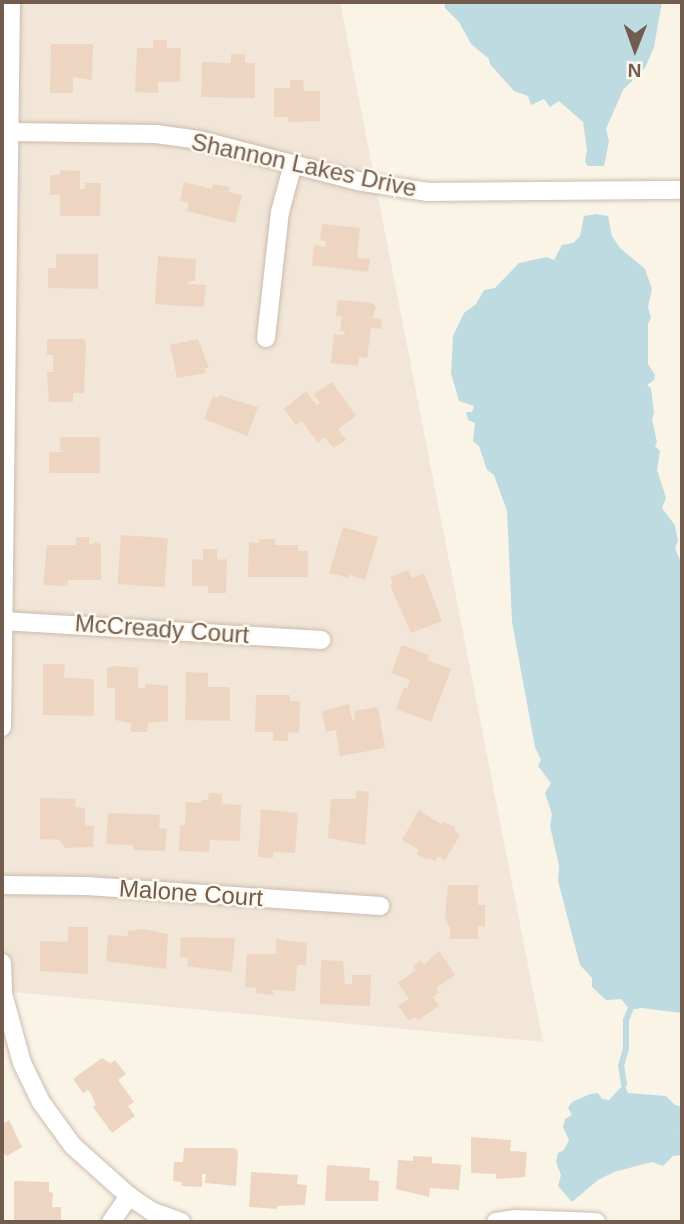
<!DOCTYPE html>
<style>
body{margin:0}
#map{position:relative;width:684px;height:1224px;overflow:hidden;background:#faf4e7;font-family:Helvetica,sans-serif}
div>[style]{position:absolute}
.residential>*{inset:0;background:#f1e6d7}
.water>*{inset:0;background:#bedbe2}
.stream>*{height:6px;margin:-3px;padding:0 3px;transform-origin:3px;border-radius:3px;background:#bedbe2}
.building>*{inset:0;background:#edd5c2;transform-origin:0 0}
.roads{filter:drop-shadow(0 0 2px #cbbcaf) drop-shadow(0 0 2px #cbbcaf)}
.street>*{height:18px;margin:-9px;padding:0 9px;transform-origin:9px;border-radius:9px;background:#fff}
span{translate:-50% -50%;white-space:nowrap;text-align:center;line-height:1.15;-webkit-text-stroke:5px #fdf8ed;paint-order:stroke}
.street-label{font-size:24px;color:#725c4e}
.frame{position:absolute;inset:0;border:4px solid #725c4e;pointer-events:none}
.north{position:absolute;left:600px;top:14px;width:70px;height:70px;-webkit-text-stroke:5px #fdf8ed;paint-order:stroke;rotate:181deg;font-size:19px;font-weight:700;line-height:28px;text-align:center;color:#725c4e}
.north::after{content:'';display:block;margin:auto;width:24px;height:32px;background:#725c4e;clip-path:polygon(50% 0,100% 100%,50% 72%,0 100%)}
</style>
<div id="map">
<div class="residential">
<i style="clip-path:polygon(2px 2px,340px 2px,543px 1042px,2px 991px)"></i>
</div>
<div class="water">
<i style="clip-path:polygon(444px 2px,662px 2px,654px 47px,645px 68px,623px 90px,606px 129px,609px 141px,604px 166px,588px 166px,585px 162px,587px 150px,583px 122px,559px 101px,550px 107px,544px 99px,531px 105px,528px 96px,514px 91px,490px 64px,489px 59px,471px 44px,459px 22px,445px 8px)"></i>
<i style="clip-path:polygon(597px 214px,608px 216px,612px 236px,620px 248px,645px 269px,652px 289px,648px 307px,651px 318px,648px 324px,648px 364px,655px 375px,654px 380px,647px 385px,651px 388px,654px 413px,652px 419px,657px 442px,655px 446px,660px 451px,657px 470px,666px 498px,662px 508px,675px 525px,678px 541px,675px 548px,682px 565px,682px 1013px,641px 1008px,630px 1010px,621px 999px,606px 1000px,592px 987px,592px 978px,580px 965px,558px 881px,559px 866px,550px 826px,552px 814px,545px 793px,551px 783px,538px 766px,541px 760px,535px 747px,512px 622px,507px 511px,494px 475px,487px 470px,479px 446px,473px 441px,475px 423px,468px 420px,466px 412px,472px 412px,474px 406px,459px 401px,451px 373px,453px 336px,464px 313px,476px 304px,484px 290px,495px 288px,519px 263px,547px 257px,554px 260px,562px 245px,573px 243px,580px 236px,584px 216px)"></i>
<i style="clip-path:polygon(624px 1084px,628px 1093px,666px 1096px,675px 1105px,682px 1107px,682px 1130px,679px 1133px,682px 1134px,682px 1155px,673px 1156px,663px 1166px,652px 1162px,614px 1172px,598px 1180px,572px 1202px,558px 1186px,561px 1175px,556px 1162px,558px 1153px,564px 1150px,569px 1140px,563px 1127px,565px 1119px,572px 1115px,568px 1108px,572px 1102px,590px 1094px,598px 1093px,602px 1099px,609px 1100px)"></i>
</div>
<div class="stream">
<i style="left:624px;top:1084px;width:18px;rotate:-99deg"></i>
<i style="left:621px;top:1066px;width:18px;rotate:-74deg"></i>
<i style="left:626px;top:1049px;width:29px;rotate:-90deg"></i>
<i style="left:626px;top:1020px;width:11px;rotate:-68deg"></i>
</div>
<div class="building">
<i style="clip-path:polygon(153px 40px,167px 40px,167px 48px,181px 48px,180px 82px,158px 82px,158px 93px,135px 92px,137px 48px,153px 48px)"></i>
<i style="clip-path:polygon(51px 44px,93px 44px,92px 80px,73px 77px,73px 93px,50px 93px)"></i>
<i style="clip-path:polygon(231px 54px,245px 54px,245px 63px,255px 63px,255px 98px,201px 97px,202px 62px,231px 63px)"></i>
<i style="clip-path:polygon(290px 80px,303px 80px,304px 91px,320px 91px,320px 121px,288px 122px,288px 117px,274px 117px,274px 88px,290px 88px)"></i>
<i style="clip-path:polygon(60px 170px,80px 171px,80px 189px,85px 189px,85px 183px,101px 183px,100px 216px,60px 216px,60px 195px,50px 195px,50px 175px,60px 175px)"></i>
<i style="clip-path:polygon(184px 182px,212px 189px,213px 184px,230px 187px,229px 192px,242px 195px,235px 223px,187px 211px,189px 203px,180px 201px)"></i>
<i style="clip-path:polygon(322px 224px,360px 228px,357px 258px,370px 259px,368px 272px,312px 265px,314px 245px,325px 247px,326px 241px,320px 240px)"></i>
<i style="clip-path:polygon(56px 254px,98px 254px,98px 289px,48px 288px,48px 268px,56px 268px)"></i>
<i style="clip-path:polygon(158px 256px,196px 259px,195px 281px,188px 281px,188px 284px,206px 285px,204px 307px,155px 304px)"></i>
<i style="clip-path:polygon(338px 300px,373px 303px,376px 308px,372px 318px,382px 319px,381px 329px,371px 328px,367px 358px,359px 357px,358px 366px,331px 363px,334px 334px,344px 335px,345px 331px,340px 331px,342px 316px,336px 316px)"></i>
<i style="clip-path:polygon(47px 339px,84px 339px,86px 344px,84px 393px,73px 393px,73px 402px,49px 402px,47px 372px,56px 372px,53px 371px,53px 355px,47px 355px)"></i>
<i style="clip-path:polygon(198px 339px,209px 368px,205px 368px,206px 373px,177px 378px,170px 345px)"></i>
<i style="clip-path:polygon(332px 382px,356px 416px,338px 429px,346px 440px,333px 448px,325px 437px,318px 443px,302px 421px,296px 425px,284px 409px,306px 391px,317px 406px,320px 403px,314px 394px)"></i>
<i style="clip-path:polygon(219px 395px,258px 407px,247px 436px,204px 419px,213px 396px,218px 398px)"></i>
<i style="clip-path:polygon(60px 437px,100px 437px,100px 473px,49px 473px,49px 452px,64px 452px,60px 450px)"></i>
<i style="clip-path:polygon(343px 527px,378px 537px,365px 580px,352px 576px,350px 572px,349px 578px,329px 573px)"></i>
<i style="left:121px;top:535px;width:47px;height:49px;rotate:4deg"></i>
<i style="clip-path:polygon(76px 537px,89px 537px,89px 545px,97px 542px,101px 545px,101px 580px,68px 580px,67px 586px,43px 585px,47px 545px,76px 545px)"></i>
<i style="clip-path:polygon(259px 539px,275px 539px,275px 545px,298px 545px,298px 551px,308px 551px,308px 577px,248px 577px,249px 542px,259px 543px)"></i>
<i style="clip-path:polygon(203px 549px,217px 549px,217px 560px,227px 559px,226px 593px,208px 593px,208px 586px,192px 586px,192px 559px,203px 560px)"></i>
<i style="clip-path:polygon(408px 570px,412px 578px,424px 573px,442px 621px,411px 633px,390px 585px,393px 584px,390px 577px)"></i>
<i style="clip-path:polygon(402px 645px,429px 655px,427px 660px,451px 669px,431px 722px,396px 709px,404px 687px,407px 689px,410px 680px,391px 673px)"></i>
<i style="clip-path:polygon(43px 664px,65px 664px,64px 678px,94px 679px,94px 716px,43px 715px)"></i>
<i style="clip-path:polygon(116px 666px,138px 668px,138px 688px,145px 688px,145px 684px,168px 686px,168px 721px,148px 723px,147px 732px,131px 732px,131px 723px,115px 720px,115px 688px,107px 688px,107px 668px)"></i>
<i style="clip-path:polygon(186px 672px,208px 673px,208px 687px,230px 687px,230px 721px,185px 720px)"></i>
<i style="clip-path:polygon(256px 695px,290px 695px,290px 701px,300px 701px,299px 733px,288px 732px,288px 741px,273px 741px,273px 732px,255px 732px)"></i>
<i style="clip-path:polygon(349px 704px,352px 720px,356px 719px,354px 711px,378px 707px,385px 748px,340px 756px,336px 730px,326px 732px,322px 711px)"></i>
<i style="clip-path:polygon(356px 790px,369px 792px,365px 845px,328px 838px,331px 799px,356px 799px)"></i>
<i style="clip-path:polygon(209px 793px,222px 794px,222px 804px,241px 805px,240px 841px,210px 840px,209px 852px,179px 851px,180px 825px,185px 825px,186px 802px,202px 803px,202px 800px,208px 800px)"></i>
<i style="clip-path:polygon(40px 798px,76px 799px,75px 807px,85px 808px,85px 826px,94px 826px,93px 847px,65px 848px,60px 840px,40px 839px)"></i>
<i style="clip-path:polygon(261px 809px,298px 813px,295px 853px,273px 852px,273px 858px,258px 857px)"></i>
<i style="clip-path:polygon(419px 810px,441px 824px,443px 822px,455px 827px,455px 832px,460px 835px,445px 860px,438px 856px,435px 861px,429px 858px,427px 860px,416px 854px,419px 850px,402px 840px)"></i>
<i style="clip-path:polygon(108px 813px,160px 815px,159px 828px,167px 829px,165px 851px,133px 850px,133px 845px,106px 844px)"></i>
<i style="clip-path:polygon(448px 885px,478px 885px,478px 905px,485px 905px,485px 926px,478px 926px,478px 939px,450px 939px,450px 928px,445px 919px)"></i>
<i style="clip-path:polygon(68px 927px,88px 927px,88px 974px,40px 971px,40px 941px,68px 942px)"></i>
<i style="clip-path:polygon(142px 929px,168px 934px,166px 969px,106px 961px,108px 935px,128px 936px,128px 931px)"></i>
<i style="clip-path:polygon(181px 937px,235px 938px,232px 972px,187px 966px,188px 958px,180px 957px)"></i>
<i style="clip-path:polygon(276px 939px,307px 943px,306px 965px,297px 965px,295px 991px,273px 990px,273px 995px,256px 993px,256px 988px,245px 987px,247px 954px,276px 954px)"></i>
<i style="clip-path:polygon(439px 951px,455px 975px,436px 988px,439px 993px,433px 997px,439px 1006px,418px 1020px,416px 1017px,408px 1020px,398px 1005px,409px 999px,398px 983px,416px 970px,413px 966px,421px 960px,424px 965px)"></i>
<i style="clip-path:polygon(321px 960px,343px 961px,345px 984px,352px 984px,352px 975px,371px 975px,370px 1006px,320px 1004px)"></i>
<i style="clip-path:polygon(102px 1058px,110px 1063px,115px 1060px,126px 1074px,118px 1080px,134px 1102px,128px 1106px,135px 1116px,112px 1133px,93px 1107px,96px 1105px,91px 1094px,88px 1090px,83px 1093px,73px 1079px)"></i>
<i style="clip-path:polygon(2px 1118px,5px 1123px,9px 1120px,22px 1147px,7px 1156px,2px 1152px)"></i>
<i style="clip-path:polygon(471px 1137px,511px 1140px,510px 1151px,527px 1152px,525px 1177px,496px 1179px,496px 1174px,471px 1173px)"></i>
<i style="clip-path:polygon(184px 1148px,234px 1148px,238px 1151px,236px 1186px,205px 1183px,206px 1174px,202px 1174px,202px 1187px,181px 1186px,182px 1182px,173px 1181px,174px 1162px,183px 1162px)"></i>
<i style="clip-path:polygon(413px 1156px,432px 1157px,432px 1163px,461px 1165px,459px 1190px,430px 1188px,429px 1197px,396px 1189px,398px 1160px,413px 1161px)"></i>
<i style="clip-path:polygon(327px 1165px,370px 1168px,369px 1180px,379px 1181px,378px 1201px,325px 1201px)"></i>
<i style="clip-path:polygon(251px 1172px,298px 1175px,297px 1184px,307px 1185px,305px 1205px,277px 1206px,277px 1209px,249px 1207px)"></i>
<i style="clip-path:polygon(14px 1181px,49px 1182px,49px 1192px,53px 1193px,52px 1207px,61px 1207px,61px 1222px,14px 1222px)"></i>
</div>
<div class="roads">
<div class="street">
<i style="left:10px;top:132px;width:146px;rotate:0.8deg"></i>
<i style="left:156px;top:134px;width:43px;rotate:7.9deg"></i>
<i style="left:199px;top:140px;width:163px;rotate:14.5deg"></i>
<i style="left:357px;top:181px;width:72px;rotate:8.8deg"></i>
<i style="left:428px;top:192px;width:254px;rotate:-0.5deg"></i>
<i style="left:266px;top:338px;width:127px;rotate:-83.7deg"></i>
<i style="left:280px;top:212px;width:50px;rotate:-74.8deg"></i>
<i style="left:3px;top:621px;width:319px;rotate:3.4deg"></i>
<i style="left:2px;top:727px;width:725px;rotate:-89.29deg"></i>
<i style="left:2px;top:885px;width:85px;rotate:0.7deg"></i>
<i style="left:87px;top:886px;width:294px;rotate:3.9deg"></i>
<i style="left:2px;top:963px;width:31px;rotate:88deg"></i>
<i style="left:3px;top:994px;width:72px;rotate:74.6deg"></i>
<i style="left:22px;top:1063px;width:43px;rotate:64deg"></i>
<i style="left:41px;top:1102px;width:54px;rotate:54deg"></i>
<i style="left:73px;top:1146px;width:75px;rotate:41.8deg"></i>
<i style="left:129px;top:1196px;width:27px;rotate:34deg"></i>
<i style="left:151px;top:1211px;width:32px;rotate:20deg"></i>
<i style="left:111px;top:1222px;width:32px;rotate:-55deg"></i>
<i style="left:496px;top:1222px;width:20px;rotate:-9deg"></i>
<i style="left:516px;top:1219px;width:80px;rotate:2.1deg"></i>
</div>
</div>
<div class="street-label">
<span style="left:304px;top:165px;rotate:12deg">Shannon Lakes Drive</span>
<span style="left:162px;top:629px;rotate:4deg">McCready Court</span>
<span style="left:191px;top:893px;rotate:4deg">Malone Court</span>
</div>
<div class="frame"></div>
<div class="north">N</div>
</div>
